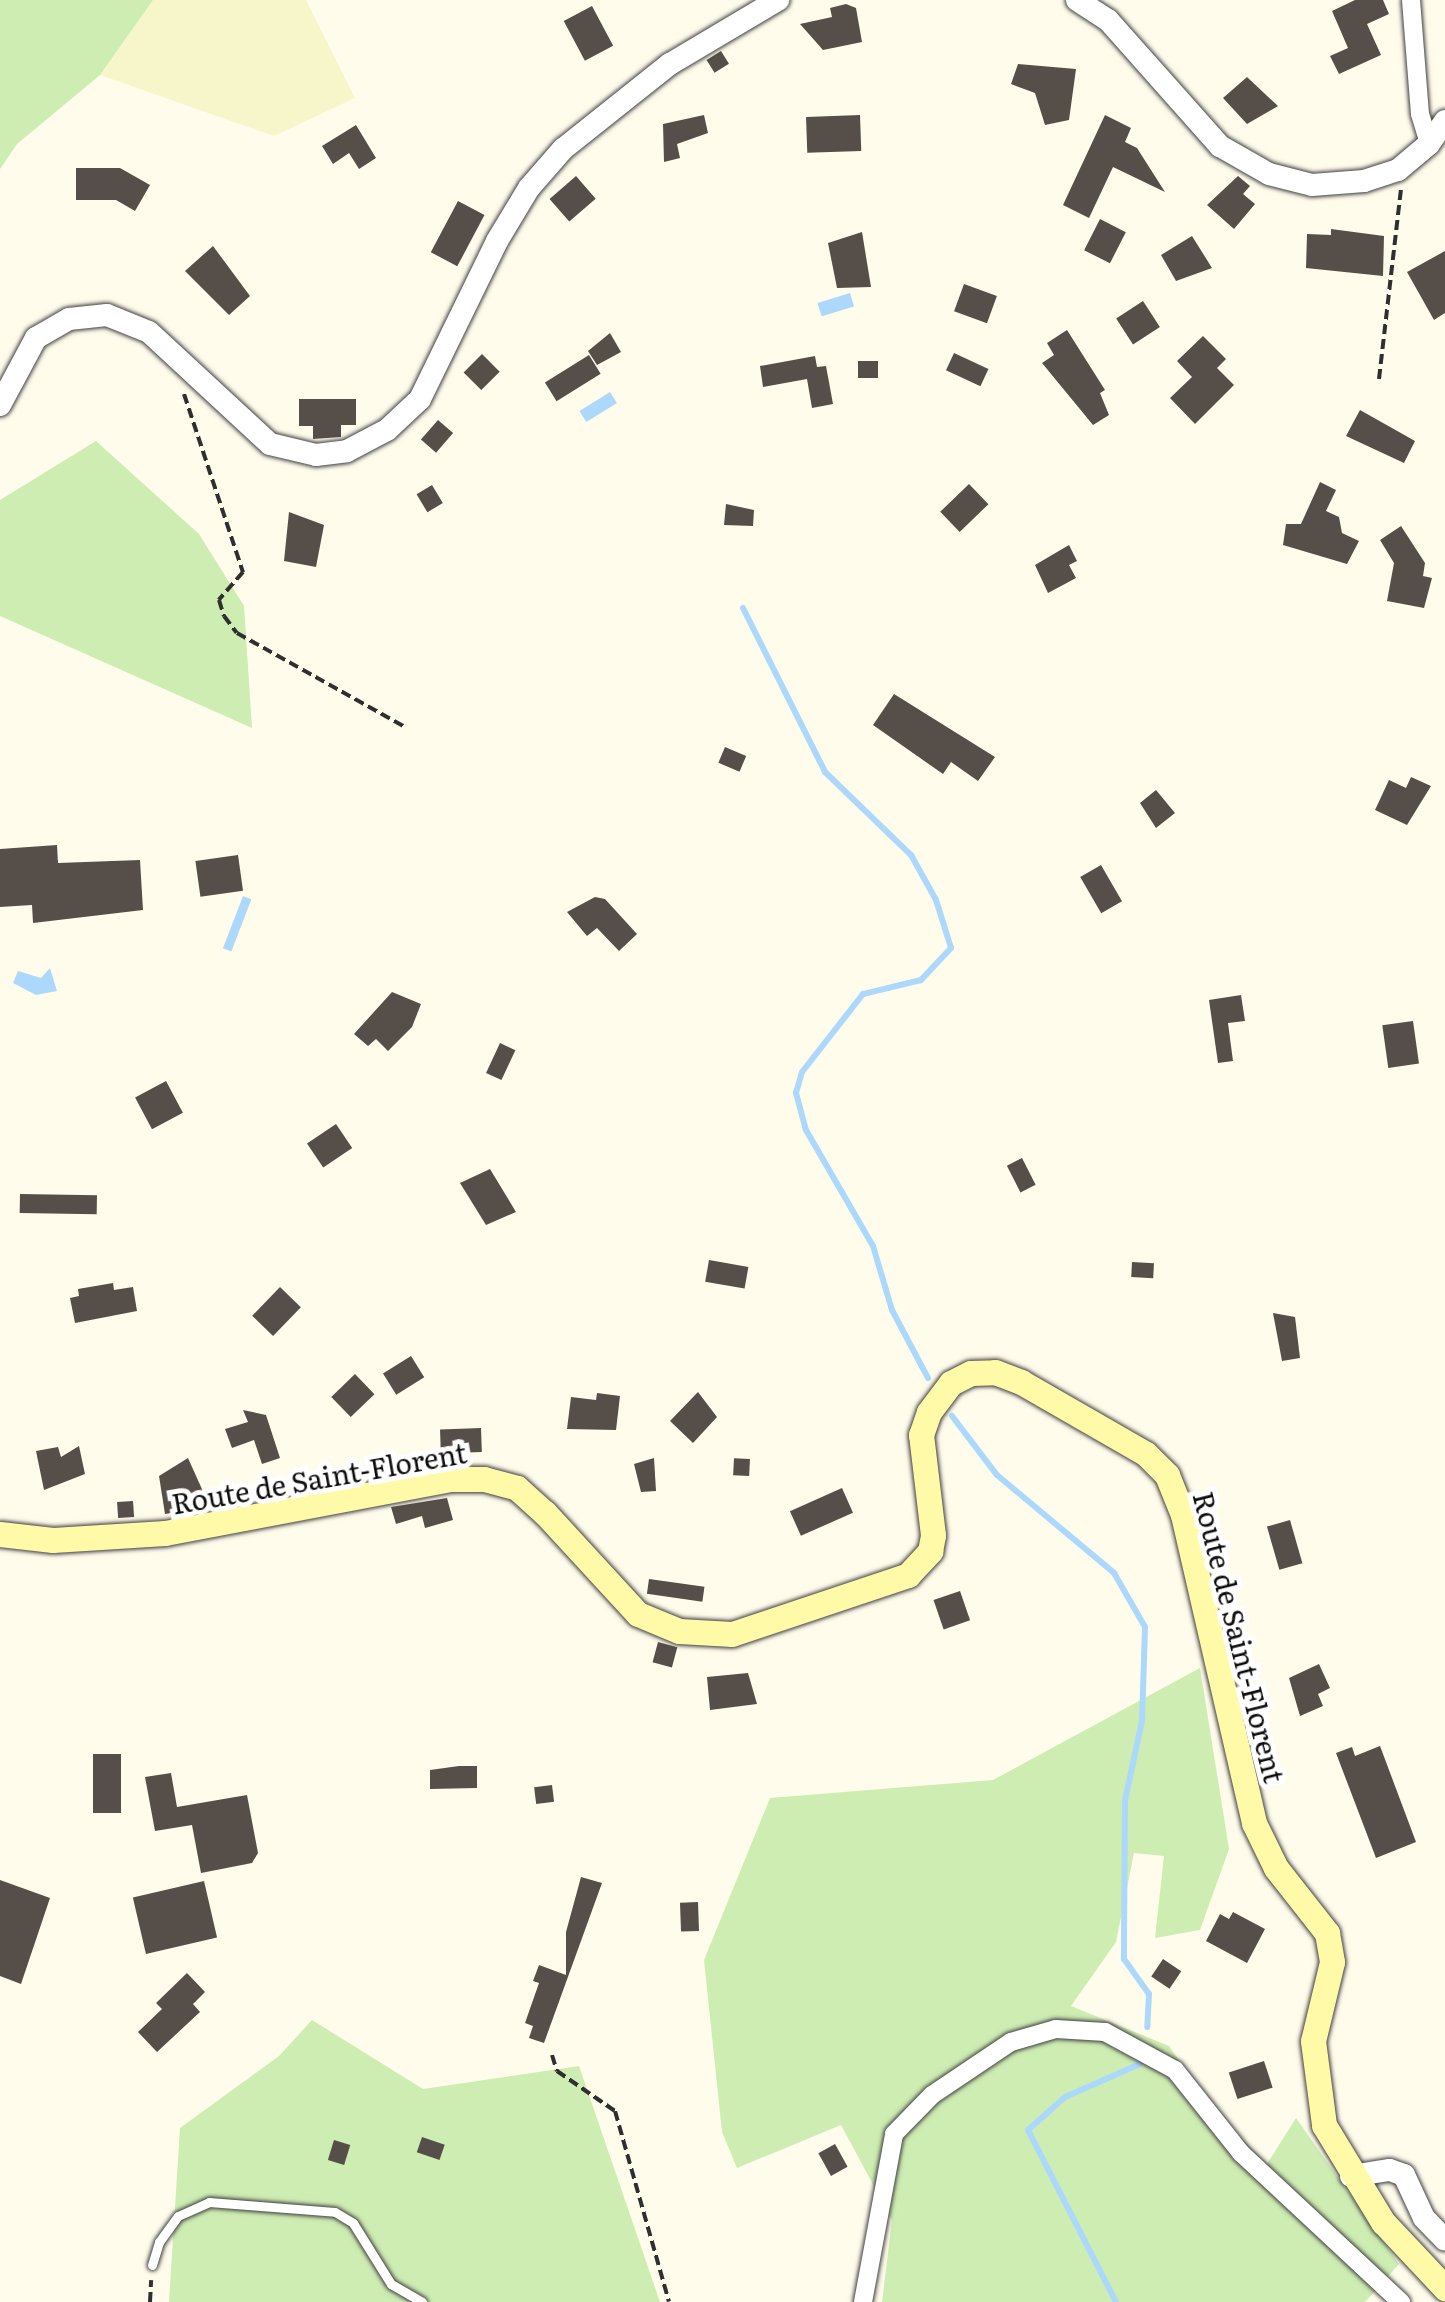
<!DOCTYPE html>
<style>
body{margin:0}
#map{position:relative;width:1445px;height:2302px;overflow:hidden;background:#fffcec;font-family:Literata,serif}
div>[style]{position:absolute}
.farmland>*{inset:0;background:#f7f6ca}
.green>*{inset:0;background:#ceedb3}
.water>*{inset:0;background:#acd9fb;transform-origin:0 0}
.stream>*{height:6px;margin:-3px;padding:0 3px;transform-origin:3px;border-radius:3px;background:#acd9fb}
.building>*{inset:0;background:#564e48;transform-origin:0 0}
.path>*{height:4px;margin-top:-2px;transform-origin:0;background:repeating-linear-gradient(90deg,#2f2f2f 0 10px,transparent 0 15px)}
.roads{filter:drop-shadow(0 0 2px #404040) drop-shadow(0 0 2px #404040)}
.service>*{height:9px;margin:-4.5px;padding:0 4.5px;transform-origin:4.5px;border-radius:4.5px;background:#fff}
.minor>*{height:18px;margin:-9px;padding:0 9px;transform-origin:9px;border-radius:9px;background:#fff}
.tertiary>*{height:22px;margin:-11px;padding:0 11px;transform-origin:11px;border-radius:11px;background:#fff}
.secondary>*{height:25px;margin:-12.5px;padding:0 12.5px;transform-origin:12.5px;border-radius:12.5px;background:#fffaa7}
span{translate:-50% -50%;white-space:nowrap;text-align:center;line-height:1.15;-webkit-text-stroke:10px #fff;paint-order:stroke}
.street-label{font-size:28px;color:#0d0d0d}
</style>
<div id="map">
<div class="farmland">
<i style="clip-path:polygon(153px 0,306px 0,355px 98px,274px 136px,100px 75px)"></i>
</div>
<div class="green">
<i style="clip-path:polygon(0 0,153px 0,100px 75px,17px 144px,0 169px)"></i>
<i style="clip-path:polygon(96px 441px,199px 534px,244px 606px,252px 728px,0 616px,0 500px)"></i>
<i style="clip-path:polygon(1200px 1668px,1229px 1849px,1200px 1930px,1155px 1938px,1164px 1856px,1134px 1853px,1116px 1942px,1071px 2006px,1169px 2046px,1211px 2107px,1267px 2164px,1296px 2118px,1399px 2264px,1365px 2302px,882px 2302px,892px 2220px,841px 2125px,737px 2168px,722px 2132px,704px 1960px,770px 1798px,993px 1780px)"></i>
<i style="clip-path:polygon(312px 2020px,423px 2089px,579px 2066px,660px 2302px,169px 2302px,180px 2128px,279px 2056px)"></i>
</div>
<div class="water">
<i style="left:850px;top:293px;width:14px;height:34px;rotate:73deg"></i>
<i style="left:610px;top:392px;width:13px;height:36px;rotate:58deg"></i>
<i style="left:243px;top:896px;width:9px;height:56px;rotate:21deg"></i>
<i style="clip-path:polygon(50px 968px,57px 991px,36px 995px,13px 983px,18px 971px,41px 978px)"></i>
</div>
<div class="stream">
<i style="left:743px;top:608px;width:183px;rotate:63.4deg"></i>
<i style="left:825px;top:772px;width:120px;rotate:44deg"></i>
<i style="left:911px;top:855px;width:51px;rotate:60.9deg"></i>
<i style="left:936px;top:900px;width:50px;rotate:72.6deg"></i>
<i style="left:951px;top:948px;width:44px;rotate:133.2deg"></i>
<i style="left:921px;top:980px;width:60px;rotate:166.4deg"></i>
<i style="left:863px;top:994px;width:99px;rotate:128deg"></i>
<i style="left:802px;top:1072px;width:22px;rotate:106deg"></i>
<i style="left:796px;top:1093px;width:38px;rotate:75deg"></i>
<i style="left:806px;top:1130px;width:134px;rotate:60deg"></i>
<i style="left:873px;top:1246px;width:67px;rotate:73.5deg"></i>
<i style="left:892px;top:1310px;width:77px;rotate:62.1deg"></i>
<i style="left:952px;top:1416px;width:74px;rotate:52.7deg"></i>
<i style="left:997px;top:1475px;width:153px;rotate:39.9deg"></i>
<i style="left:1114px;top:1573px;width:62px;rotate:60.1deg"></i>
<i style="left:1145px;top:1627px;width:94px;rotate:91.8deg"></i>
<i style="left:1142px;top:1721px;width:81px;rotate:102.1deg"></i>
<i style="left:1125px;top:1800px;width:159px;rotate:90.4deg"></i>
<i style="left:1124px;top:1959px;width:43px;rotate:54.5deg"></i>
<i style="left:1149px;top:1994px;width:33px;rotate:93deg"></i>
<i style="left:1116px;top:2302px;width:193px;rotate:-117.1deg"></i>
<i style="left:1028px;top:2130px;width:50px;rotate:-41.7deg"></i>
<i style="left:1065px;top:2097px;width:82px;rotate:-23.7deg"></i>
</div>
<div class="building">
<i style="clip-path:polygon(1355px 0,1383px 0,1389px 14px,1367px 24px,1381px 55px,1339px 74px,1330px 56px,1348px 48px,1332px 11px)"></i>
<i style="clip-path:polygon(846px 4px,856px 8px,862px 42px,823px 50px,800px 24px,832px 17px,830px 8px)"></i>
<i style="left:592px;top:6px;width:45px;height:32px;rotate:62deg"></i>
<i style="left:721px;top:51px;width:15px;height:17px;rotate:58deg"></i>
<i style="clip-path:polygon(1018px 64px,1076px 69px,1069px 120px,1045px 125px,1035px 93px,1011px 84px)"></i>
<i style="clip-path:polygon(1247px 77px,1278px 106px,1247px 124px,1223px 98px)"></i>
<i style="clip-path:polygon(704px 115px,708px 133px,677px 144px,680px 158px,664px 162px,663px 124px)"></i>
<i style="left:860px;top:115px;width:36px;height:54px;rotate:88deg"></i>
<i style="clip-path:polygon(1105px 115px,1131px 128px,1125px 142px,1137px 148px,1165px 192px,1113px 167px,1089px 218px,1063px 205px)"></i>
<i style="clip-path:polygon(356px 125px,376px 158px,359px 169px,349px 153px,333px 164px,322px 146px)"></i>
<i style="clip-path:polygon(76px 168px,120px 168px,150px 185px,135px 211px,116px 200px,76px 200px)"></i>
<i style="left:576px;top:176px;width:30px;height:35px;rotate:49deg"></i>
<i style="clip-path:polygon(1238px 176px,1250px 186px,1243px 194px,1255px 204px,1234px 229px,1207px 205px)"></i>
<i style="left:458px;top:201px;width:30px;height:58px;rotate:28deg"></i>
<i style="left:1100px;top:219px;width:29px;height:35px;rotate:27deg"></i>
<i style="clip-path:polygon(1331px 229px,1384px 236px,1383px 276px,1306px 268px,1307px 234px,1331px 235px)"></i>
<i style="clip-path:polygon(862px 232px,871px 287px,837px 288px,828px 243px)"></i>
<i style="clip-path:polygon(1192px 236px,1212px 268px,1176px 281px,1161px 255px)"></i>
<i style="clip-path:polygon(213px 246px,250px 296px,229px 315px,185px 271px)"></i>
<i style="clip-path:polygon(1445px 251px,1445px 313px,1434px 320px,1407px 272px)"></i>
<i style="left:964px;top:284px;width:35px;height:29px;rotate:20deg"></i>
<i style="left:1143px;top:301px;width:31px;height:32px;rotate:57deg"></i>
<i style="clip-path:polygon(1067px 330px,1105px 390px,1100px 393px,1109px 415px,1093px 425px,1042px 363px,1054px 355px,1047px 343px)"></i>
<i style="clip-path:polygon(610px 333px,621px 352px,597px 365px,588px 351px)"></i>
<i style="clip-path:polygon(1203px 336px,1226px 359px,1217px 368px,1234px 385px,1195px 424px,1170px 398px,1192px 377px,1177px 361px)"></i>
<i style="left:954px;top:353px;width:38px;height:19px;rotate:25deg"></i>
<i style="left:482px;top:354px;width:25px;height:26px;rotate:45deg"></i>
<i style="left:589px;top:355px;width:22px;height:52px;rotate:58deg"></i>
<i style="clip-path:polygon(815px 356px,817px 367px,826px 366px,833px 404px,812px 408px,807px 379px,763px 387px,760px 366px)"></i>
<i style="left:858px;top:361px;width:20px;height:17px"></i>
<i style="clip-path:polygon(299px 399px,356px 399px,356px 425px,341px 425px,341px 437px,313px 439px,313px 426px,299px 426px)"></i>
<i style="clip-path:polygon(1360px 410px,1415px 441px,1404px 463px,1346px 436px)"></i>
<i style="left:438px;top:420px;width:20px;height:26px;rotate:41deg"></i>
<i style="clip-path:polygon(1320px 482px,1336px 490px,1326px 511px,1339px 517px,1342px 533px,1359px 541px,1347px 564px,1283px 545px,1286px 524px,1301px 524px)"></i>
<i style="left:969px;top:484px;width:28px;height:40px;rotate:46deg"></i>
<i style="left:432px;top:485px;width:21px;height:18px;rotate:59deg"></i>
<i style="clip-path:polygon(726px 504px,754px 510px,753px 526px,724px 525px)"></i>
<i style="clip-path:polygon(289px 512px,324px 525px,316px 567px,284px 561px)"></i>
<i style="clip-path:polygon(1401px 526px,1425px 563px,1423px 576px,1432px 578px,1424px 608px,1387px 601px,1394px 563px,1380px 540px)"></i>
<i style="clip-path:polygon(1069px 545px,1077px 561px,1069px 565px,1076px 578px,1048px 593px,1035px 565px)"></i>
<i style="clip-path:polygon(894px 694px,995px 757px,978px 781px,951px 762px,943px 774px,873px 725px)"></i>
<i style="left:725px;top:747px;width:23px;height:17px;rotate:23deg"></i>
<i style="clip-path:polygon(1411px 777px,1431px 786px,1407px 825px,1375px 810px,1389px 780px,1406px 788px)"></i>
<i style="clip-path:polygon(1156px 790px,1175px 813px,1156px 828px,1140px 803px)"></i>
<i style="clip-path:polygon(57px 845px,58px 863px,140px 860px,143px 910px,33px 923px,32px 905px,0 907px,0 849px)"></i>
<i style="left:238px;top:855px;width:36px;height:43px;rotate:82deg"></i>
<i style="left:1101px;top:865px;width:42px;height:24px;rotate:60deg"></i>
<i style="clip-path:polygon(595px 897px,605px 899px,637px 934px,619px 951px,597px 928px,587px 936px,567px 912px)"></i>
<i style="clip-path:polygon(392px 992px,421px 1004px,412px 1027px,388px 1051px,376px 1039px,368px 1046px,354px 1034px)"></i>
<i style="clip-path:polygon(1241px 995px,1245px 1021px,1228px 1023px,1233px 1061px,1218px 1063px,1209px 1000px)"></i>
<i style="left:1413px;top:1021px;width:43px;height:31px;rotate:82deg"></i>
<i style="left:500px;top:1043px;width:17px;height:33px;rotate:25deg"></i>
<i style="left:166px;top:1081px;width:36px;height:35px;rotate:62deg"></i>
<i style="left:336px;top:1124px;width:29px;height:35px;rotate:56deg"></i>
<i style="left:1022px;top:1158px;width:30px;height:17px;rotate:63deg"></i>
<i style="clip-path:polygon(490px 1169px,516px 1212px,486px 1225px,460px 1183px)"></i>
<i style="left:20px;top:1194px;width:77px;height:19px;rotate:1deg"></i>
<i style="left:709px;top:1260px;width:40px;height:22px;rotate:10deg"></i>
<i style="left:1132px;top:1262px;width:22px;height:15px;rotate:3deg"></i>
<i style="clip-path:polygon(113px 1283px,114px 1290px,133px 1287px,137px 1311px,75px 1323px,70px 1298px,79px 1296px,78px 1289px)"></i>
<i style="left:280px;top:1287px;width:29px;height:40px;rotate:44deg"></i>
<i style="clip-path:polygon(1273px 1313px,1295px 1317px,1300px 1358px,1282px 1361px)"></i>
<i style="left:411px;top:1356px;width:25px;height:33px;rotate:58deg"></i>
<i style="left:355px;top:1374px;width:28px;height:33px;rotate:46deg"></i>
<i style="clip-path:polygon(698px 1392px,717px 1417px,693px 1443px,670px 1421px)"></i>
<i style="clip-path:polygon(597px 1393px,620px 1396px,616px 1430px,567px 1429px,571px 1397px,596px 1400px)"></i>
<i style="clip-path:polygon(243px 1410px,266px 1415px,280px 1458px,262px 1464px,254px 1440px,232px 1448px,225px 1429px,248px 1422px)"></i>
<i style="left:481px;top:1428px;width:24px;height:41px;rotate:88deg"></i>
<i style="clip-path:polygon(79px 1446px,85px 1474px,44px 1490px,36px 1451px,58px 1447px,61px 1457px)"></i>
<i style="clip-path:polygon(188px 1458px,210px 1507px,165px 1514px,159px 1476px)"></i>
<i style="clip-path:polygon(654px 1458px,656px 1491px,641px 1492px,634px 1464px)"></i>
<i style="left:750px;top:1459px;width:17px;height:16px;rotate:93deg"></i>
<i style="left:842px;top:1488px;width:27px;height:57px;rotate:66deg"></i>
<i style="clip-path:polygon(447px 1498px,453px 1520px,425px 1528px,422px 1516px,396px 1524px,391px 1507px)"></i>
<i style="left:133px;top:1501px;width:16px;height:16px;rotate:86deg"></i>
<i style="left:1290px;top:1520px;width:45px;height:24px;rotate:74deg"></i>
<i style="left:649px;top:1579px;width:56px;height:15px;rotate:8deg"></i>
<i style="left:960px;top:1591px;width:31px;height:28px;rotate:71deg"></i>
<i style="left:658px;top:1642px;width:20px;height:21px;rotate:15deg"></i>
<i style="clip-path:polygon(1319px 1664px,1330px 1688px,1318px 1694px,1323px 1706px,1300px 1716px,1289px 1678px)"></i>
<i style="clip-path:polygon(748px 1673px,757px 1704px,710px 1710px,707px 1677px)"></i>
<i style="clip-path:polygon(1380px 1746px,1416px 1842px,1376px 1858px,1336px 1753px,1352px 1747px,1355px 1756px)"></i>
<i style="left:93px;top:1754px;width:28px;height:59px"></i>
<i style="clip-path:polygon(459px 1766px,477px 1766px,477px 1788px,430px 1789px,430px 1770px)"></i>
<i style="clip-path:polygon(171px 1773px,177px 1807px,247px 1795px,258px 1853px,252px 1863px,201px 1873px,192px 1825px,155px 1831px,145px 1777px)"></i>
<i style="left:552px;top:1785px;width:17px;height:18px;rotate:83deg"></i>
<i style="clip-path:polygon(581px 1877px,602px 1883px,544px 2043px,529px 2038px,533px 2026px,525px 2023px,539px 1983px,533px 1981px,539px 1965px,566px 1975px,566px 1932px)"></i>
<i style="clip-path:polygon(0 1880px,50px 1898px,21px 1984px,0 1976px)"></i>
<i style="left:204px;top:1881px;width:58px;height:73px;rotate:77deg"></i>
<i style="left:698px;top:1902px;width:29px;height:18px;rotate:88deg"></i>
<i style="clip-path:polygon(1233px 1912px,1265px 1929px,1247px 1963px,1206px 1941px,1220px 1914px,1229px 1919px)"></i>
<i style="left:1163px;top:1959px;width:22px;height:21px;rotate:34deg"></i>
<i style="clip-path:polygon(187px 1973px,205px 1992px,193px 2004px,200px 2012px,157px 2052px,138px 2032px,162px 2009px,156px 2003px)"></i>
<i style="left:1264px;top:2061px;width:28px;height:37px;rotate:72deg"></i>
<i style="left:422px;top:2137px;width:24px;height:16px;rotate:19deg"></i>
<i style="left:334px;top:2140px;width:17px;height:21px;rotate:17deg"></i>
<i style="left:835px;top:2144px;width:26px;height:19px;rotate:61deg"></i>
</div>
<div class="path">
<i style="left:1379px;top:379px;width:191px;rotate:-83.4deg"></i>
<i style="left:184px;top:394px;width:188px;rotate:71.7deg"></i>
<i style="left:243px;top:572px;width:37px;rotate:131deg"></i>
<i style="left:219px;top:600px;width:17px;rotate:73deg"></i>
<i style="left:224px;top:616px;width:21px;rotate:53deg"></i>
<i style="left:237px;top:633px;width:193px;rotate:29.2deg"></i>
<i style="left:552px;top:2055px;width:17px;rotate:73deg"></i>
<i style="left:557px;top:2071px;width:70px;rotate:34.6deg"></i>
<i style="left:615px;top:2111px;width:198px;rotate:74.2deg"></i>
<i style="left:150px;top:2302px;width:22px;rotate:-87deg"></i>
</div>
<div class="roads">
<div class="service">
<i style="left:152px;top:2265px;width:24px;rotate:-73deg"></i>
<i style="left:159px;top:2242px;width:32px;rotate:-54deg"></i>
<i style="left:178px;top:2216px;width:34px;rotate:-24deg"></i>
<i style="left:209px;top:2202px;width:126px;rotate:4.5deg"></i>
<i style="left:335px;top:2212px;width:21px;rotate:31deg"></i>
<i style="left:353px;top:2223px;width:72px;rotate:58.1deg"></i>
<i style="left:391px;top:2284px;width:36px;rotate:30deg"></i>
</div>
<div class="minor">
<i style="left:1411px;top:0;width:114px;rotate:85.5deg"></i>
<i style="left:1420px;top:114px;width:31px;rotate:73deg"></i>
<i style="left:863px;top:2302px;width:171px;rotate:-79.5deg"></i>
<i style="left:894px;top:2134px;width:54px;rotate:-45.7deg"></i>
<i style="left:932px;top:2095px;width:95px;rotate:-33.9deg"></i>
<i style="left:1011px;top:2042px;width:47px;rotate:-16.1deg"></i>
<i style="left:1056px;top:2029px;width:49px;rotate:3.5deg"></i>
<i style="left:1105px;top:2032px;width:80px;rotate:28.5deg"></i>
<i style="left:1175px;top:2070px;width:106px;rotate:51.5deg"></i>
<i style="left:1241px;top:2153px;width:219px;rotate:43deg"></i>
</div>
<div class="tertiary">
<i style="left:1077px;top:0;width:37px;rotate:33deg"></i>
<i style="left:1108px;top:20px;width:169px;rotate:48.4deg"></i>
<i style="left:1220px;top:146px;width:56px;rotate:29.7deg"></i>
<i style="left:1269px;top:174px;width:44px;rotate:14.3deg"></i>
<i style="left:1312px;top:185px;width:52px;rotate:-4.4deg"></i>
<i style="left:1364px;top:181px;width:36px;rotate:-18deg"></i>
<i style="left:1398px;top:170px;width:40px;rotate:-40deg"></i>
<i style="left:1429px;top:144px;width:28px;rotate:-55deg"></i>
<i style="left:0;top:405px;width:76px;rotate:-61.8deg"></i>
<i style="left:36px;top:338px;width:38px;rotate:-30deg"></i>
<i style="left:69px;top:319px;width:38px;rotate:-6deg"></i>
<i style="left:107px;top:315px;width:45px;rotate:22deg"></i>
<i style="left:149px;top:332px;width:165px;rotate:42.8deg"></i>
<i style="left:270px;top:444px;width:47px;rotate:13.4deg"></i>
<i style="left:316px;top:455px;width:31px;rotate:-7deg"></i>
<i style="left:347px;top:451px;width:45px;rotate:-27.7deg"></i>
<i style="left:387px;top:430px;width:45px;rotate:-43.2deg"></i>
<i style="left:420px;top:399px;width:176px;rotate:-64deg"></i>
<i style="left:497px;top:241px;width:62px;rotate:-58.9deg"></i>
<i style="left:529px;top:188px;width:52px;rotate:-48.9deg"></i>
<i style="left:563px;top:149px;width:137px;rotate:-38.5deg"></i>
<i style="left:670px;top:64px;width:126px;rotate:-30.7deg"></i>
<i style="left:1351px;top:2176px;width:39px;rotate:-9deg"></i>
<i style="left:1390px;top:2170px;width:15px;rotate:20deg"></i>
<i style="left:1404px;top:2175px;width:47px;rotate:65.1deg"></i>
<i style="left:1424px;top:2218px;width:30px;rotate:46deg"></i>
</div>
<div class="secondary">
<i style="left:0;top:1534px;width:53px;rotate:6.5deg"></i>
<i style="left:53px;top:1540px;width:112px;rotate:-3.6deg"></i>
<i style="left:165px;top:1533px;width:292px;rotate:-10.7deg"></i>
<i style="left:452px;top:1479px;width:32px"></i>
<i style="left:484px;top:1479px;width:34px;rotate:15deg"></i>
<i style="left:517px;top:1488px;width:38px;rotate:42deg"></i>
<i style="left:545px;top:1513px;width:137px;rotate:47.4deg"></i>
<i style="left:638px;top:1614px;width:44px;rotate:22.5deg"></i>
<i style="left:679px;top:1631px;width:53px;rotate:3.2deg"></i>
<i style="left:732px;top:1634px;width:186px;rotate:-18.5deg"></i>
<i style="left:908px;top:1575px;width:33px;rotate:-47deg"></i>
<i style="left:930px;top:1551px;width:16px;rotate:-79deg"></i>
<i style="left:933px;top:1535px;width:101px;rotate:-96.8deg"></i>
<i style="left:921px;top:1435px;width:24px;rotate:-71deg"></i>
<i style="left:929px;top:1412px;width:36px;rotate:-53deg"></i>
<i style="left:951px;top:1383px;width:22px;rotate:-27deg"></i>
<i style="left:971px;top:1373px;width:24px;rotate:-2deg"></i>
<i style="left:995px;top:1372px;width:28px;rotate:21deg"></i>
<i style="left:1021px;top:1382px;width:144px;rotate:29.9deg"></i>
<i style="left:1146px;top:1454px;width:30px;rotate:45deg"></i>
<i style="left:1167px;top:1475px;width:43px;rotate:68.2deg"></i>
<i style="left:1183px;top:1515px;width:316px;rotate:77deg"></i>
<i style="left:1254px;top:1823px;width:50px;rotate:63.9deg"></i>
<i style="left:1276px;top:1868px;width:83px;rotate:51.9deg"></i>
<i style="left:1327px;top:1933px;width:29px;rotate:80deg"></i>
<i style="left:1332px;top:1962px;width:81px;rotate:103.5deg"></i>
<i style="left:1313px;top:2041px;width:85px;rotate:82.5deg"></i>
<i style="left:1324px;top:2125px;width:114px;rotate:58.7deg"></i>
<i style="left:1383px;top:2222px;width:91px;rotate:46.8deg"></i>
</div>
</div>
<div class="street-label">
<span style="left:319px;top:1477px;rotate:-10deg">Route de Saint-Florent</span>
<span style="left:1240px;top:1637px;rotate:76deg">Route de Saint-Florent</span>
</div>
</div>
